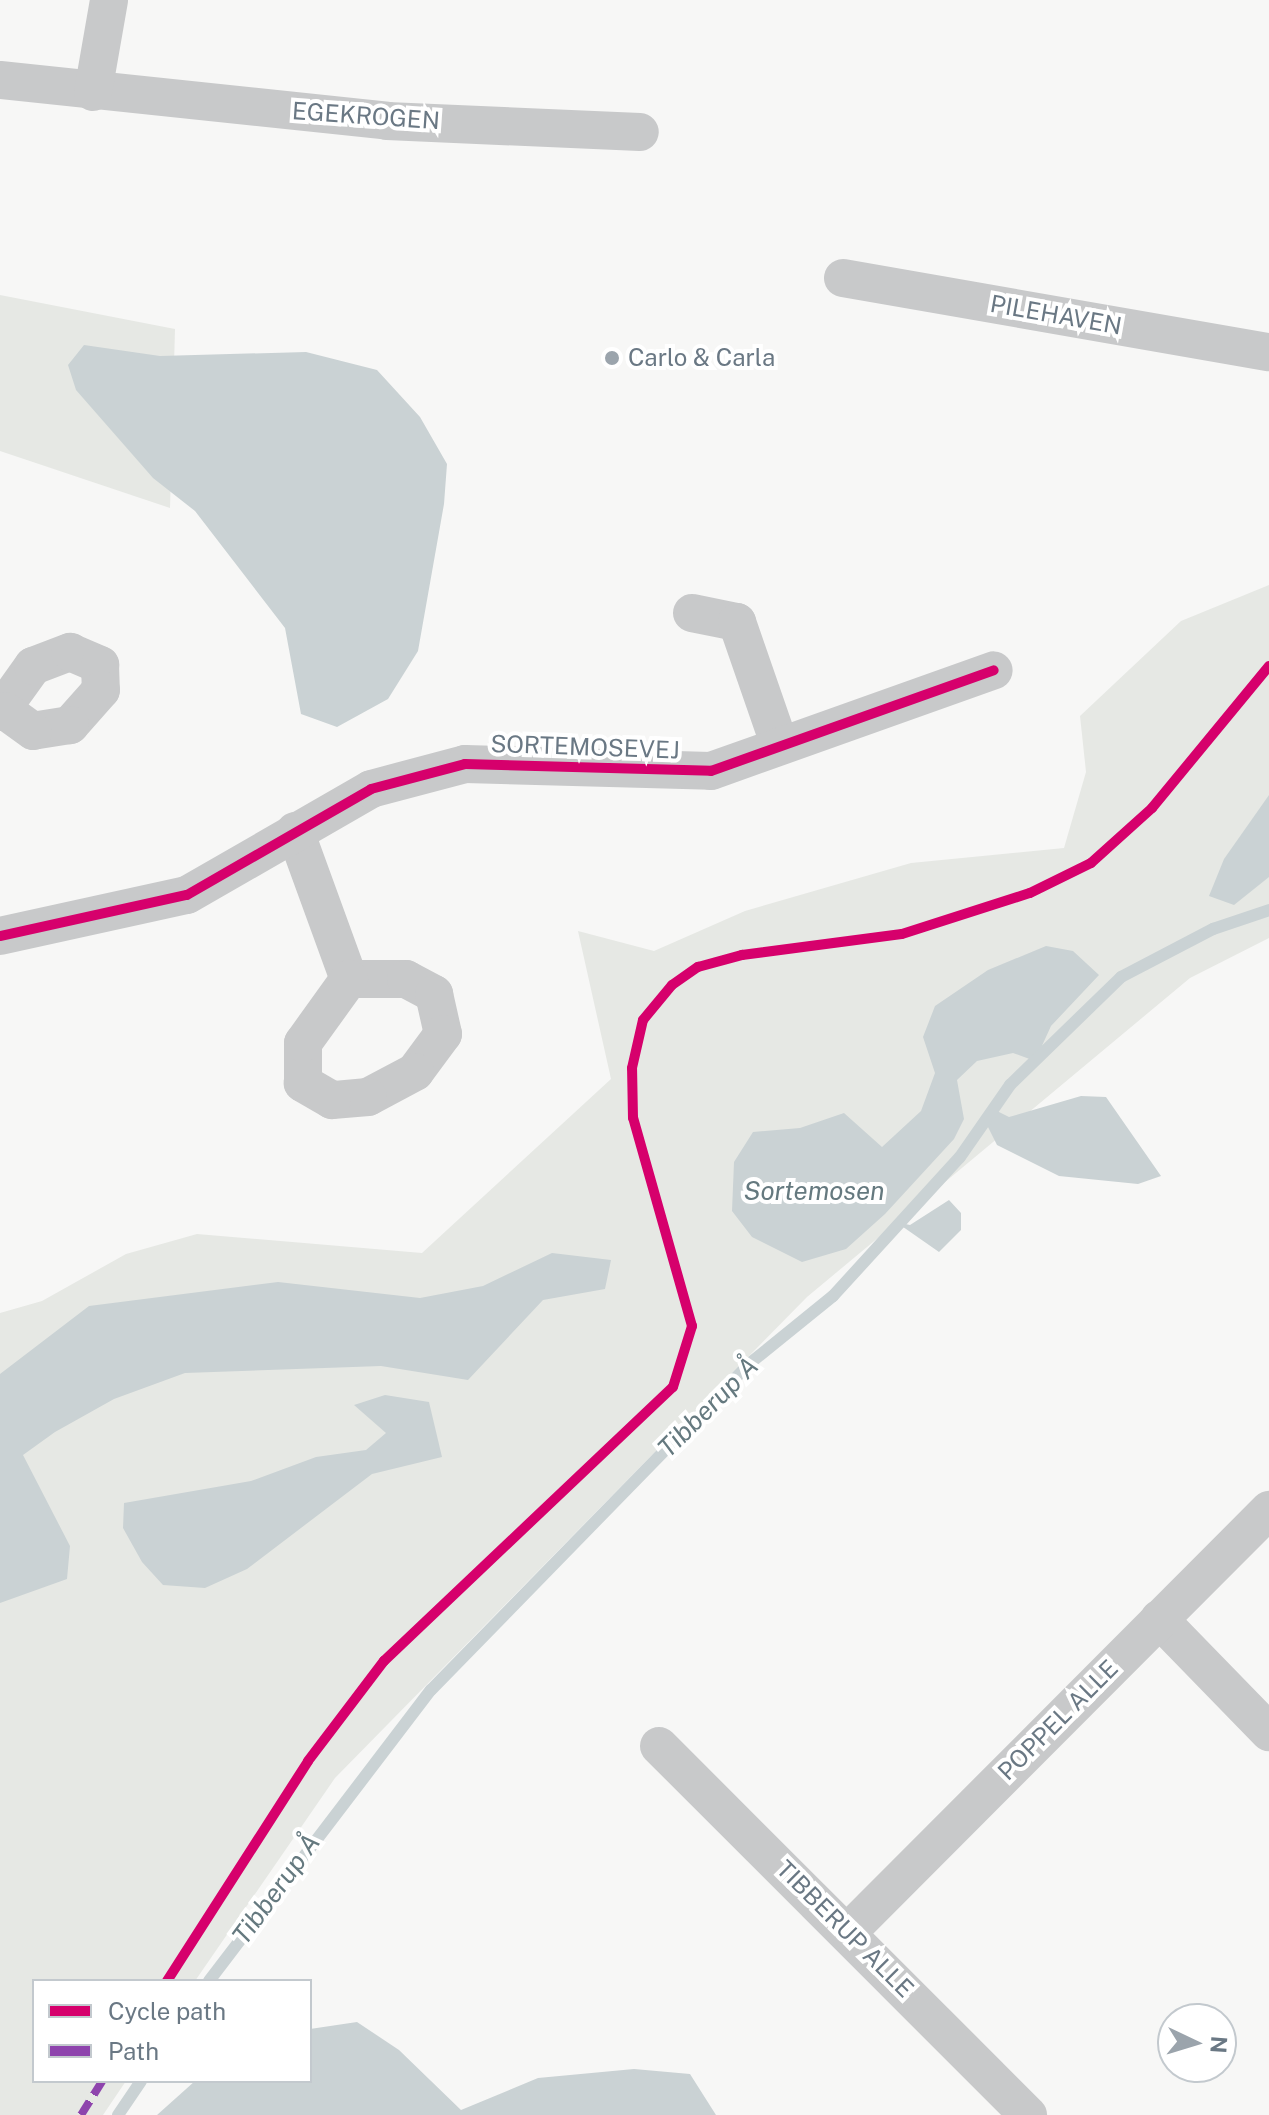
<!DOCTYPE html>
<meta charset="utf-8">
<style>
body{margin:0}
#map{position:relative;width:1269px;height:2115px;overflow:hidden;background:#f7f7f6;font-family:"Public Sans",sans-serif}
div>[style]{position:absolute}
.green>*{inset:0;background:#e6e8e4}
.water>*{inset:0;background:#cad2d4}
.stream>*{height:12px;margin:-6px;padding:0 6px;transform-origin:6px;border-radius:6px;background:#cad2d4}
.minor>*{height:38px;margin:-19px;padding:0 19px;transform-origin:19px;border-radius:19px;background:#c8c9ca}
.quiet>*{height:8px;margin-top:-4px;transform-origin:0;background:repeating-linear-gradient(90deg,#8e44ad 0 16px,transparent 0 24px)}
.cycleway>*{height:10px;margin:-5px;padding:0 5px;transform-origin:5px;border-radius:5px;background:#d6006c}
.dots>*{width:22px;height:22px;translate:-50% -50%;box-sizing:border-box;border:4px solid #fff;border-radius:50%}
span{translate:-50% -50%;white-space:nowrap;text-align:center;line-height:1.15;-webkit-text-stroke:8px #fff;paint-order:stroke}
.street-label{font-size:24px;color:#6a7884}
.poi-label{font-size:24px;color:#6a7884}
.left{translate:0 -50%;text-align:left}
.water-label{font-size:26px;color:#65797f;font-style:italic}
.legend{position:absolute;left:32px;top:1979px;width:280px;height:104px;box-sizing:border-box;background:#fff;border:2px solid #c3c9ce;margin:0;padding:10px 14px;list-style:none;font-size:24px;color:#6a7884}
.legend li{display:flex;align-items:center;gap:16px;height:40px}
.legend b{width:40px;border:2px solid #c3c9ce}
.north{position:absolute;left:1157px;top:2003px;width:80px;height:80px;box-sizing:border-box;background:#fff;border:2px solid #c3c9ce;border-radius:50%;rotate:94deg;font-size:22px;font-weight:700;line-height:32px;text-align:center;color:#6a7884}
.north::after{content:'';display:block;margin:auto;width:28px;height:36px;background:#9ba4ac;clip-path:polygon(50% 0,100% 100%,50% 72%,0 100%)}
</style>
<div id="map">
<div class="green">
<i style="clip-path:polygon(0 295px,175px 329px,170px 508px,0 451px)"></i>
<i style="clip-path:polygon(1269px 585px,1269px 938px,1190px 978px,807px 1297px,335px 1778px,195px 1981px,34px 1981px,34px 2081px,126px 2081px,103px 2115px,0 2115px,0 1313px,42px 1301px,126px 1254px,197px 1234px,422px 1253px,611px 1079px,578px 931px,654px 951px,745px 911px,911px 863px,1064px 848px,1086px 772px,1080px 716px,1181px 621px)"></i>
</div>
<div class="water">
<i style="clip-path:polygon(84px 345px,160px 356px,306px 352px,377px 370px,420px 417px,447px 464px,444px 504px,418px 651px,388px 699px,337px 727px,301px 714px,285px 628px,195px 511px,153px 478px,76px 390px,68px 365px)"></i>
<i style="clip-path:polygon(1269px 795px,1269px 877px,1234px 905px,1209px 896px,1224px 859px)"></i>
<i style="clip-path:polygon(1046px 946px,1073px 951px,1099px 975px,1051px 1026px,1035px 1061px,1013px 1053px,977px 1061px,957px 1080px,964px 1119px,954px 1139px,885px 1214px,846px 1249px,802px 1262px,752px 1237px,732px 1211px,734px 1162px,753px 1132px,800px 1128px,844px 1113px,882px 1147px,921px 1111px,935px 1073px,923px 1037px,935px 1006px,988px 970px)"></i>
<i style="clip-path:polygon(1081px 1096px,1106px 1097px,1161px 1176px,1138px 1184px,1059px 1176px,997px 1145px,985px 1121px,993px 1109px,1009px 1117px)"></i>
<i style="clip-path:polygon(949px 1200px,961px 1213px,961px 1230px,939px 1252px,896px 1222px,910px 1225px)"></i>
<i style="clip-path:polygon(552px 1253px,611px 1260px,605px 1289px,543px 1300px,468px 1380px,381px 1366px,185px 1373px,114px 1399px,55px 1432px,23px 1455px,70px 1546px,67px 1579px,0 1603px,0 1374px,89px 1306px,278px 1282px,420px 1298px,483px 1286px)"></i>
<i style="clip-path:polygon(385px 1395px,429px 1402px,442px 1457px,372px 1474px,247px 1569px,205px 1588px,163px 1585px,142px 1562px,123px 1528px,124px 1503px,251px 1481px,316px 1457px,366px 1450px,386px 1433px,354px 1405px)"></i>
<i style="clip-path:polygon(357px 2022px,399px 2050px,461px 2110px,538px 2078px,634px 2069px,690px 2074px,716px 2115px,157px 2115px,195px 2081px,310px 2081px,310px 2029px)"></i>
</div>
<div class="stream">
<i style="left:209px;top:1981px;width:366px;rotate:-52.7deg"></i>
<i style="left:431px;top:1690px;width:455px;rotate:-45.7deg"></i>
<i style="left:749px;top:1364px;width:108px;rotate:-39deg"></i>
<i style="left:833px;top:1296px;width:188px;rotate:-47.6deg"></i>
<i style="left:960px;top:1157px;width:88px;rotate:-55.2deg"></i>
<i style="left:1010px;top:1085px;width:155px;rotate:-44.2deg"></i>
<i style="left:1121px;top:977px;width:104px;rotate:-27.6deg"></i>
<i style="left:1213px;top:929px;width:59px;rotate:-18.7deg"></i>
<i style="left:118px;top:2115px;width:41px;rotate:-55.9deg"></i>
</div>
<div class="minor">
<i style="left:0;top:80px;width:389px;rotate:6deg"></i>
<i style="left:387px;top:121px;width:253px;rotate:2.5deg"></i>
<i style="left:93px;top:92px;width:93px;rotate:-80.1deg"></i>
<i style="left:843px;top:278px;width:432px;rotate:9.9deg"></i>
<i style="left:692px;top:613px;width:46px;rotate:11.3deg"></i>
<i style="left:737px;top:622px;width:131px;rotate:70.9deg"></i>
<i style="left:0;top:712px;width:57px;rotate:-54.3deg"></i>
<i style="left:33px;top:666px;width:40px;rotate:-21deg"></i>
<i style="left:70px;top:652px;width:33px;rotate:23deg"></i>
<i style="left:100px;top:665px;width:25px;rotate:88deg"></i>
<i style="left:101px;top:690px;width:47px;rotate:131.5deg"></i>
<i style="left:70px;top:725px;width:37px;rotate:171deg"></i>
<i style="left:33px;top:731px;width:34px;rotate:-144deg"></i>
<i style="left:295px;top:831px;width:158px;rotate:70deg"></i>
<i style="left:349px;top:979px;width:57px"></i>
<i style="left:406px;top:979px;width:32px;rotate:28deg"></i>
<i style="left:434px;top:994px;width:41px;rotate:77.3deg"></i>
<i style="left:443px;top:1034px;width:47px;rotate:126.4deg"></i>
<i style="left:415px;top:1072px;width:53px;rotate:152deg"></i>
<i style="left:368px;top:1097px;width:36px;rotate:175deg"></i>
<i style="left:332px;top:1100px;width:34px;rotate:-150deg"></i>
<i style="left:303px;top:1083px;width:40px;rotate:-90deg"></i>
<i style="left:303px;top:1043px;width:79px;rotate:-54.3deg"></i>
<i style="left:0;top:936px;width:191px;rotate:-12.4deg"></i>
<i style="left:187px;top:895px;width:212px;rotate:-29.9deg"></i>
<i style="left:371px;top:789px;width:97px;rotate:-14.9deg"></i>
<i style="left:465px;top:764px;width:246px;rotate:1.6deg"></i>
<i style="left:711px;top:771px;width:300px;rotate:-19.6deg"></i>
<i style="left:1159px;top:1619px;width:158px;rotate:45.8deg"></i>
<i style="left:659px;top:1746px;width:522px;rotate:45deg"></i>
<i style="left:849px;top:1931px;width:595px;rotate:-45.07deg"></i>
</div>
<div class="quiet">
<i style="left:81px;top:2115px;width:40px;rotate:-58deg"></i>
</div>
<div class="cycleway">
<i style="left:0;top:936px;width:191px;rotate:-12.4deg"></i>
<i style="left:187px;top:895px;width:212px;rotate:-29.9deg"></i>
<i style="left:371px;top:789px;width:97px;rotate:-14.9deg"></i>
<i style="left:465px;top:764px;width:246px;rotate:1.6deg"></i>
<i style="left:711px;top:771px;width:300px;rotate:-19.6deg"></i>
<i style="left:167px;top:1981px;width:261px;rotate:-57.3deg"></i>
<i style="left:308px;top:1761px;width:126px;rotate:-52.8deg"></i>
<i style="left:384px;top:1661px;width:398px;rotate:-43.5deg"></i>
<i style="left:673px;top:1387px;width:64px;rotate:-72.7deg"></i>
<i style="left:692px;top:1326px;width:216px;rotate:-105.8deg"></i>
<i style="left:633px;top:1118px;width:50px;rotate:-91.1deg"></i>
<i style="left:632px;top:1068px;width:49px;rotate:-77.1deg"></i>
<i style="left:643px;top:1020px;width:45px;rotate:-50.4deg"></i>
<i style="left:672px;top:985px;width:32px;rotate:-35deg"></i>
<i style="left:698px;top:967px;width:46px;rotate:-15.3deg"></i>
<i style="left:742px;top:955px;width:161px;rotate:-7.5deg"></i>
<i style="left:902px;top:934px;width:134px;rotate:-17.8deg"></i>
<i style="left:1030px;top:893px;width:68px;rotate:-26.2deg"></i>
<i style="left:1091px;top:863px;width:82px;rotate:-42deg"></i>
<i style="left:1152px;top:808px;width:184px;rotate:-50.5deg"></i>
</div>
<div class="dots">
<i style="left:612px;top:358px;background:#9ba4ac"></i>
</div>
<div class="street-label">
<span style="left:366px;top:116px;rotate:4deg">EGEKROGEN</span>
<span style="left:1056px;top:315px;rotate:10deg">PILEHAVEN</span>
<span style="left:585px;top:747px;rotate:2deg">SORTEMOSEVEJ</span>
<span style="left:1058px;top:1720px;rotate:-45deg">POPPEL ALLE</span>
<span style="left:845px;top:1929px;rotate:45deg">TIBBERUP ALLE</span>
</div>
<div class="poi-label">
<span class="left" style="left:628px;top:358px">Carlo &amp; Carla</span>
</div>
<div class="water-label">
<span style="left:814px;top:1191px">Sortemosen</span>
<span style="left:708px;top:1407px;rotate:-45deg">Tibberup Å</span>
<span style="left:276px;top:1889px;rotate:-54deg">Tibberup Å</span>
</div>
<ul class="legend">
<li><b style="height:10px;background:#d6006c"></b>Cycle path</li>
<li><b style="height:10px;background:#8e44ad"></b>Path</li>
</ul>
<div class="north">N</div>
</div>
